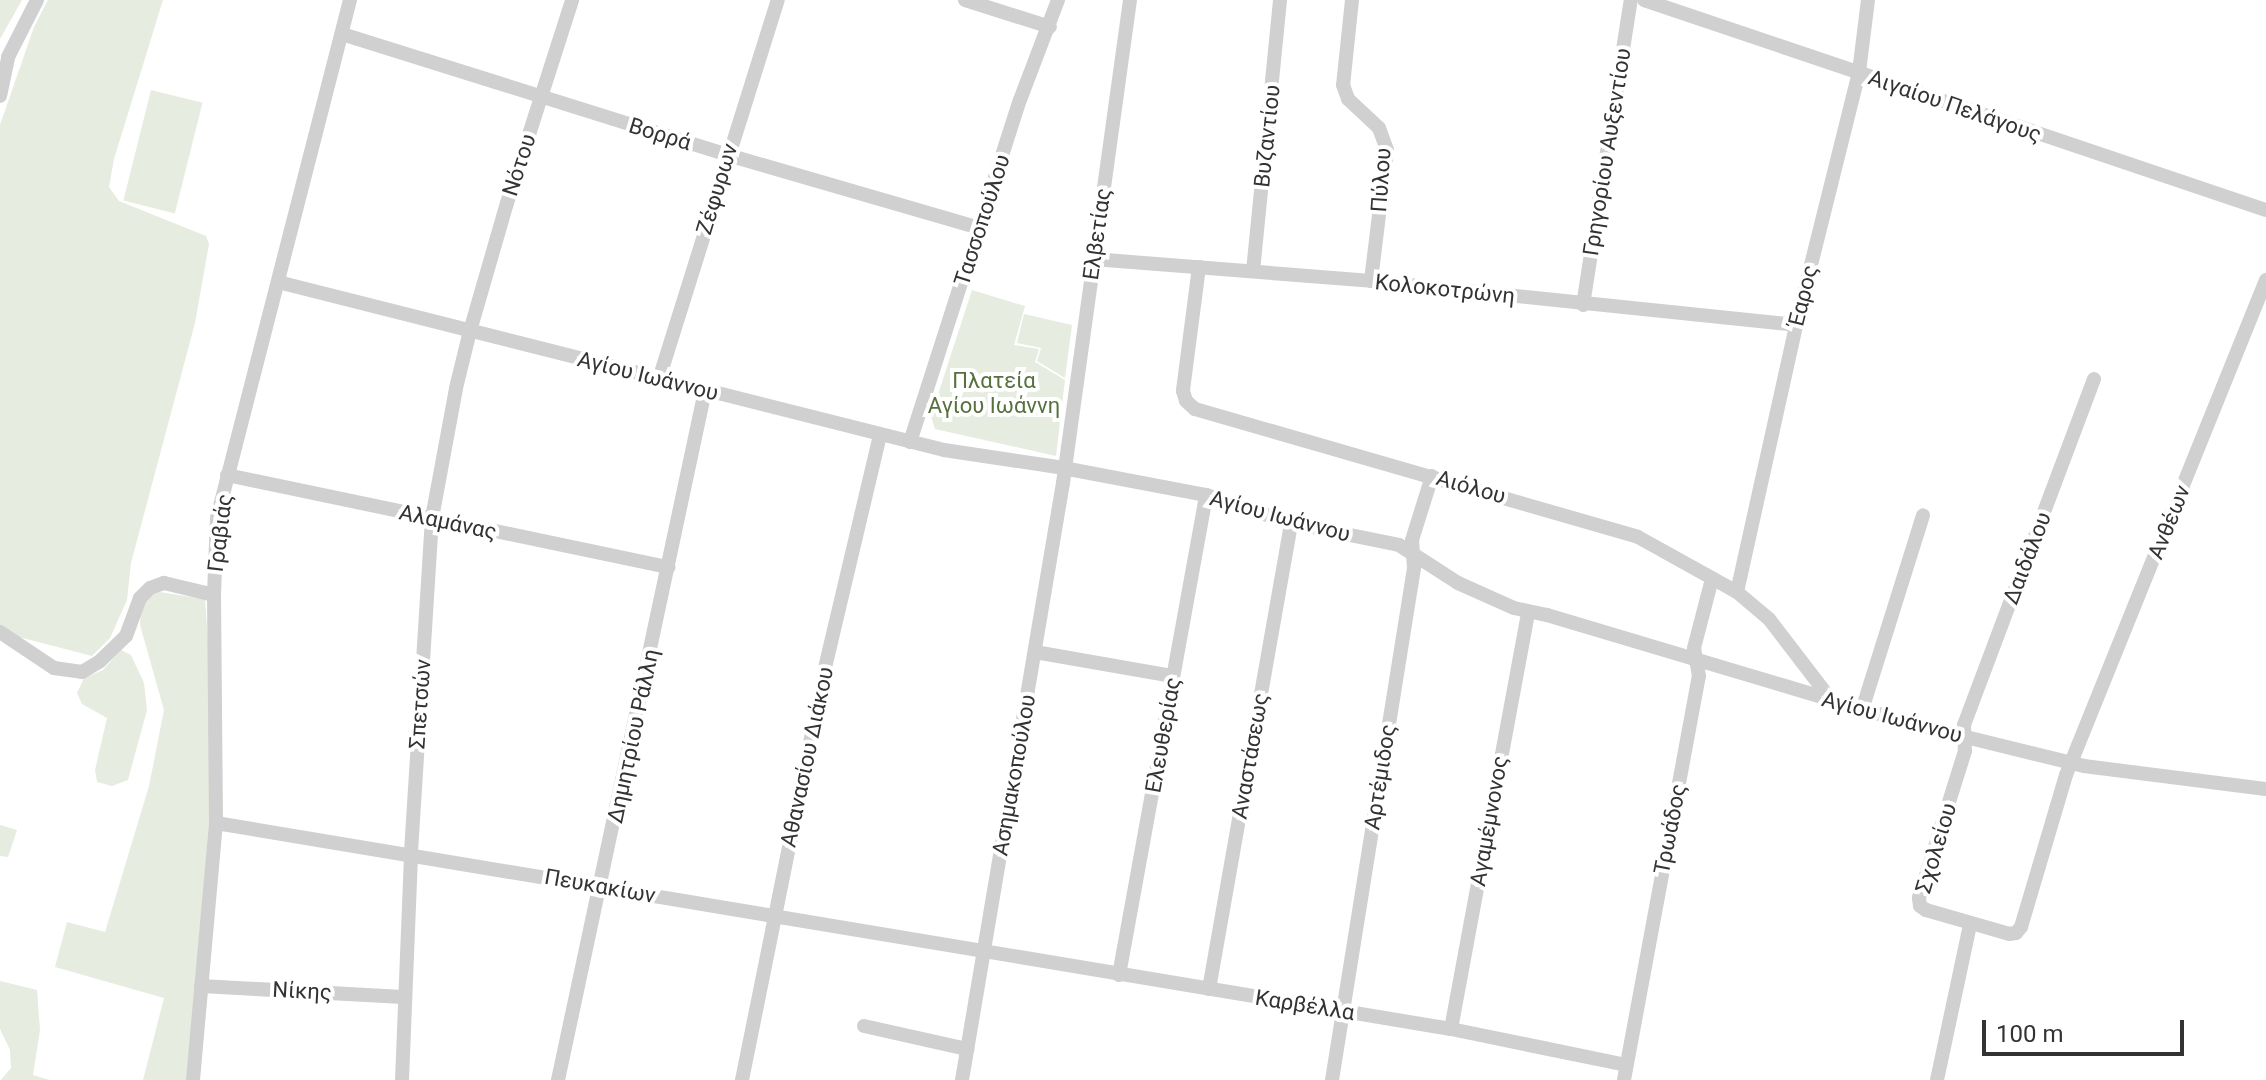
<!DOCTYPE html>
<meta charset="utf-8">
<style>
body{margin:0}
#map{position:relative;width:2266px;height:1080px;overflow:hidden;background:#fff;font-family:Roboto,sans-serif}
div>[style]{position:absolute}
.green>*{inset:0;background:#e6ecdf;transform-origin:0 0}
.minor>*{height:14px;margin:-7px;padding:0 7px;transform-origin:7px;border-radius:7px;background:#d0d0d0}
span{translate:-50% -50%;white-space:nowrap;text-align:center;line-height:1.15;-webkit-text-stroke:8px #fff;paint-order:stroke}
.street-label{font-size:22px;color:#333}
.park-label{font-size:22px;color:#56703f}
.scale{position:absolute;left:1982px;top:1020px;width:202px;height:36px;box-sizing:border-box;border:4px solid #333;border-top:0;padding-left:10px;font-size:24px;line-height:28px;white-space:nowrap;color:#333;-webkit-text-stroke:6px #fff;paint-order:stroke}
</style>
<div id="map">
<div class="green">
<i style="clip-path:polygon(0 0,22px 0,0 39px)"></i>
<i style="clip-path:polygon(48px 0,163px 0,114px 159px,109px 187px,119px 201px,206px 236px,209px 244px,195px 323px,131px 563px,127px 600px,110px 638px,92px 656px,11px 635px,0 626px,0 125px,34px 27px)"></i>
<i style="left:151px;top:90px;width:53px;height:114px;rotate:14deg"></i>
<i style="clip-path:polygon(972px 290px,1025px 306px,1014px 345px,1039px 349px,1035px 362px,1065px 380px,1056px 456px,935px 429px,931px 416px)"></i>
<i style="clip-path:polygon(1024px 314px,1072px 325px,1065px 378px,1037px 361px,1041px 348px,1017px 343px)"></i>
<i style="clip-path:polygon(159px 592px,205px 599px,210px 670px,209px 822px,187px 1080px,143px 1080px,164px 998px,55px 967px,67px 922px,105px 932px,149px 786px,164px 710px,140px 625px,141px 608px,149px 596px)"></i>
<i style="clip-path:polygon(121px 650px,131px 655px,144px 683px,147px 710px,128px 780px,112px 786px,97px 782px,95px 770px,107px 718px,82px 704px,77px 693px,84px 678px,103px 670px)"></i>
<i style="clip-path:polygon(0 825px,17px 830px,8px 857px,0 856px)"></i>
<i style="clip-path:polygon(0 981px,37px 990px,40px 1030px,33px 1075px,50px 1080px,1px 1080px,11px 1068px,10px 1050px,0 1029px)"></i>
</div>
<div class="minor">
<i style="left:965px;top:0;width:89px;rotate:17.6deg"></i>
<i style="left:1352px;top:0;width:85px;rotate:96deg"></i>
<i style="left:1343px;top:85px;width:15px;rotate:70deg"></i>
<i style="left:1348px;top:99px;width:42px;rotate:43.1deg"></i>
<i style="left:1379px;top:128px;width:23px;rotate:70deg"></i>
<i style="left:1387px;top:150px;width:132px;rotate:97deg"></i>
<i style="left:1644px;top:0;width:656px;rotate:18.66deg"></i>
<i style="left:342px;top:34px;width:405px;rotate:17.4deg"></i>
<i style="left:728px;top:155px;width:262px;rotate:16.2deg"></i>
<i style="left:0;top:96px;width:40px;rotate:-78deg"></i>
<i style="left:8px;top:57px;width:64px;rotate:-63deg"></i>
<i style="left:1093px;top:259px;width:279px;rotate:4.5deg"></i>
<i style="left:1371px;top:281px;width:427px;rotate:5.9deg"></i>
<i style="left:1199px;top:267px;width:125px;rotate:97.4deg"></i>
<i style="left:1183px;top:391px;width:10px;rotate:73deg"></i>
<i style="left:1186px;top:401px;width:12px;rotate:42deg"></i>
<i style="left:1195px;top:409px;width:461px;rotate:16.1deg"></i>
<i style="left:1638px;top:537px;width:113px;rotate:29.1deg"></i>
<i style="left:1737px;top:592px;width:42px;rotate:40.2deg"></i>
<i style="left:1769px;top:619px;width:103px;rotate:52.5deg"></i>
<i style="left:1253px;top:271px;width:272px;rotate:-84.3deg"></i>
<i style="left:278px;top:282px;width:687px;rotate:14.16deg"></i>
<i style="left:944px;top:450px;width:115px;rotate:8.5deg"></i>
<i style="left:1058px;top:467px;width:151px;rotate:10.7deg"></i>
<i style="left:1206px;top:495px;width:89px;rotate:18.2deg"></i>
<i style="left:1291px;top:523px;width:110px;rotate:11.5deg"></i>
<i style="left:1399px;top:545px;width:70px;rotate:32.8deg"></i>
<i style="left:1458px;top:583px;width:61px;rotate:24.1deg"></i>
<i style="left:1514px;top:608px;width:34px;rotate:12deg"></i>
<i style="left:1547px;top:615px;width:374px;rotate:16.6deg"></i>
<i style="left:1905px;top:722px;width:184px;rotate:13.8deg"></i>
<i style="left:2084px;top:766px;width:183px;rotate:7.2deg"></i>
<i style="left:1583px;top:305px;width:309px;rotate:-81.1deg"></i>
<i style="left:659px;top:379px;width:397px;rotate:-72.6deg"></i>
<i style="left:2094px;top:379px;width:370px;rotate:110.6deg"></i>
<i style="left:1964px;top:725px;width:26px;rotate:88deg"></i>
<i style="left:1965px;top:751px;width:154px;rotate:107.4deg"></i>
<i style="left:1919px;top:898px;width:8px;rotate:83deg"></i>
<i style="left:1920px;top:906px;width:7px;rotate:34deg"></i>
<i style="left:1926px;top:910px;width:86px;rotate:16.1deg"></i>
<i style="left:2009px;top:934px;width:7px;rotate:-8deg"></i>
<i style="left:2016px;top:933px;width:8px;rotate:-50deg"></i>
<i style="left:2021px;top:927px;width:159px;rotate:-73.5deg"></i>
<i style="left:2066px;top:775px;width:534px;rotate:-68deg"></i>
<i style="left:910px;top:442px;width:359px;rotate:-72.2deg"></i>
<i style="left:1020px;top:100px;width:107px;rotate:-69.2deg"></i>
<i style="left:227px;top:475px;width:451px;rotate:11.8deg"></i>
<i style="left:1737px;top:592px;width:273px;rotate:-77.5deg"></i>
<i style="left:1796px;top:325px;width:261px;rotate:-76deg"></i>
<i style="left:1859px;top:72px;width:73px;rotate:-82.9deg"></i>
<i style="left:0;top:632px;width:65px;rotate:33.7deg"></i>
<i style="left:54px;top:668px;width:28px;rotate:8deg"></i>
<i style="left:82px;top:672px;width:21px;rotate:-31deg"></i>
<i style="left:100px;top:661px;width:36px;rotate:-44deg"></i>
<i style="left:126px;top:636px;width:40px;rotate:-69.8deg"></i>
<i style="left:140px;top:598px;width:14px;rotate:-45deg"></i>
<i style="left:150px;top:588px;width:15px;rotate:-20deg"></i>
<i style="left:164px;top:583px;width:51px;rotate:13.5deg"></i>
<i style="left:1035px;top:652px;width:140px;rotate:9.9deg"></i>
<i style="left:1862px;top:710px;width:204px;rotate:-72.6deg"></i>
<i style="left:216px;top:823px;width:1252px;rotate:9.47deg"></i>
<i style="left:1451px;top:1029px;width:179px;rotate:11.6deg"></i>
<i style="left:1119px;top:975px;width:488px;rotate:-79.7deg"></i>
<i style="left:201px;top:986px;width:202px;rotate:3.1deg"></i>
<i style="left:1209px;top:989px;width:473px;rotate:-80deg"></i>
<i style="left:864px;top:1026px;width:106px;rotate:12.6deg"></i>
<i style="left:1451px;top:1029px;width:423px;rotate:-79.5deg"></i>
<i style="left:193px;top:1080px;width:258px;rotate:-84.9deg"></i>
<i style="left:216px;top:823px;width:228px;rotate:-90.5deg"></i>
<i style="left:214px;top:595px;width:77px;rotate:-87.8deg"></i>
<i style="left:217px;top:518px;width:535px;rotate:-75.6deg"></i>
<i style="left:402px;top:1080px;width:228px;rotate:-87.7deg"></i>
<i style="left:411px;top:852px;width:335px;rotate:-86.4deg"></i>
<i style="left:432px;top:518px;width:132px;rotate:-79.5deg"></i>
<i style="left:456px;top:388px;width:59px;rotate:-76.2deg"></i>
<i style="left:470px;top:331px;width:133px;rotate:-73.9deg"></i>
<i style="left:507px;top:203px;width:213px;rotate:-72.2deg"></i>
<i style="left:558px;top:1080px;width:705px;rotate:-77.96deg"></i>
<i style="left:742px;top:1080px;width:416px;rotate:-78.6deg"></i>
<i style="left:824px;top:672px;width:244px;rotate:-76.7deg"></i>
<i style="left:962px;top:1080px;width:605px;rotate:-80.4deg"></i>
<i style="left:1063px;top:483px;width:488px;rotate:-82.1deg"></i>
<i style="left:1332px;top:1080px;width:519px;rotate:-80.9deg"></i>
<i style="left:1414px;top:568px;width:28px;rotate:-94deg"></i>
<i style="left:1412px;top:540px;width:67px;rotate:-72.6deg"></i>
<i style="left:1624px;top:1080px;width:411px;rotate:-79.5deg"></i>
<i style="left:1699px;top:676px;width:28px;rotate:-100deg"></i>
<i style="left:1694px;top:648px;width:71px;rotate:-75.4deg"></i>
<i style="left:1937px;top:1080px;width:158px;rotate:-78deg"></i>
</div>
<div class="street-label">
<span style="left:1955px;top:106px;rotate:19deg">Αιγαίου Πελάγους</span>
<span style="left:660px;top:134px;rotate:17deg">Βορρά</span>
<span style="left:1267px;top:136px;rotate:-84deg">Βυζαντίου</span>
<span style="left:1607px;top:152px;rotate:-81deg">Γρηγορίου Αυξεντίου</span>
<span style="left:519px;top:165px;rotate:-72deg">Νότου</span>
<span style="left:1381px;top:180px;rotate:-86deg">Πύλου</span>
<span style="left:717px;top:189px;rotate:-73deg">Ζέφυρων</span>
<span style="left:982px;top:220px;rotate:-72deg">Τασσοπούλου</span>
<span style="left:1097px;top:234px;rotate:-82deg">Ελβετίας</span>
<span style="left:1445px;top:289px;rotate:6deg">Κολοκοτρώνη</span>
<span style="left:1803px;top:296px;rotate:-76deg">Έαρος</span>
<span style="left:648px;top:376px;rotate:14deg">Αγίου Ιωάννου</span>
<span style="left:1471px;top:487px;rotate:16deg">Αιόλου</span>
<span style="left:1280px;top:516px;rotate:15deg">Αγίου Ιωάννου</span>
<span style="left:448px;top:522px;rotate:12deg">Αλαμάνας</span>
<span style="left:2169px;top:522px;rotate:-68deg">Ανθέων</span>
<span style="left:220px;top:533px;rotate:-83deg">Γραβιάς</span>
<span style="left:2027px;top:558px;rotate:-69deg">Δαιδάλου</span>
<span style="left:420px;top:704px;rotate:-86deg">Σπετσών</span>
<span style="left:1892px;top:717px;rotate:15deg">Αγίου Ιωάννου</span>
<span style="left:1163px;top:735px;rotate:-80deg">Ελευθερίας</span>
<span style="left:633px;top:736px;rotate:-78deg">Δημητρίου Ράλλη</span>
<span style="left:1250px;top:756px;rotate:-80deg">Αναστάσεως</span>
<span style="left:807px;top:757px;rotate:-78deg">Αθανασίου Διάκου</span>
<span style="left:1014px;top:775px;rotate:-80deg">Ασημακοπούλου</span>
<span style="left:1380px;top:777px;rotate:-81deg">Αρτέμιδος</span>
<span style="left:1489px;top:821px;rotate:-80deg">Αγαμέμνονος</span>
<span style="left:1670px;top:829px;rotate:-79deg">Τρωάδος</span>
<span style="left:1936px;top:848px;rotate:-73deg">Σχολείου</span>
<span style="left:600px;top:886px;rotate:10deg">Πευκακίων</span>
<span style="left:302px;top:991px;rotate:3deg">Νίκης</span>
<span style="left:1305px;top:1005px;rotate:9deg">Καρβέλλα</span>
</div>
<div class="park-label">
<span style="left:994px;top:393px">Πλατεία<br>Αγίου Ιωάννη</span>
</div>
<div class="scale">100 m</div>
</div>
